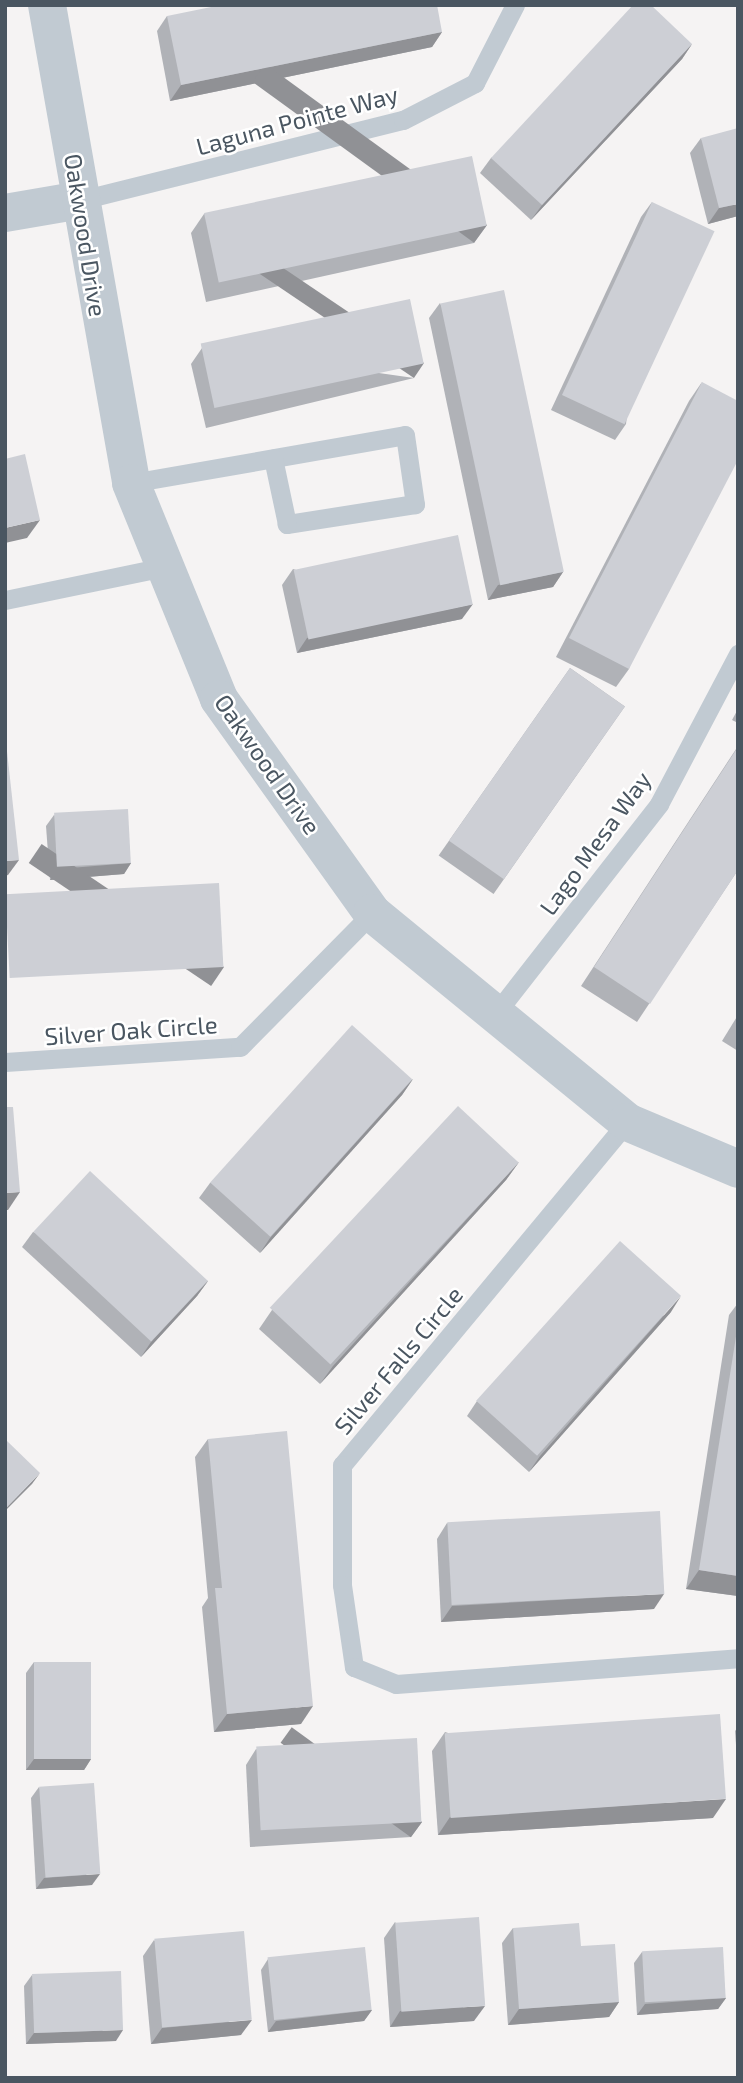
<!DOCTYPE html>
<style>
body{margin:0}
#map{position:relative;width:743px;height:2083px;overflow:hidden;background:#f5f3f3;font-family:"Exo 2",sans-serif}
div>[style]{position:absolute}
.service>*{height:19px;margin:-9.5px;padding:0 9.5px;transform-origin:9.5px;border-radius:9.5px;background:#c1cad2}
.minor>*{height:38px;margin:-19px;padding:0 19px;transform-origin:19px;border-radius:19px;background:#c1cad2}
.tertiary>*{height:38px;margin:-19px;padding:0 19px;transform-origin:19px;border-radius:19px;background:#c1cad2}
.wall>*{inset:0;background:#b0b2b7;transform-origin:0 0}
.shaded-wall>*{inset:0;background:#909195;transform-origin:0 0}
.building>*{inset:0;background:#cdcfd5;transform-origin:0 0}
span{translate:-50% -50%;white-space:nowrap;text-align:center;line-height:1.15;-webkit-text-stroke:5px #fff;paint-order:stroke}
.street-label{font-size:24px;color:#4a5661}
.frame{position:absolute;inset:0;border:7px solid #4a5661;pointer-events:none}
</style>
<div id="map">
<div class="service">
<i style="left:81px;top:200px;width:332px;rotate:-14deg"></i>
<i style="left:403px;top:120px;width:81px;rotate:-27.2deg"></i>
<i style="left:475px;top:83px;width:88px;rotate:-62.9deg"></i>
<i style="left:131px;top:483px;width:278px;rotate:-9.9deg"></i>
<i style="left:405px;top:435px;width:70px;rotate:81.8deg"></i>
<i style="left:415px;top:504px;width:130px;rotate:171.1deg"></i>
<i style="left:287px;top:524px;width:67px;rotate:-102deg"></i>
<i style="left:5px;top:600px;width:162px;rotate:-11.7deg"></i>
<i style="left:496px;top:1013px;width:265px;rotate:-52deg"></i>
<i style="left:659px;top:804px;width:170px;rotate:-62.2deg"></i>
<i style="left:5px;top:1062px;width:235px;rotate:-3.7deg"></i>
<i style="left:240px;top:1047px;width:188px;rotate:-45.4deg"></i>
<i style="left:627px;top:1122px;width:446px;rotate:129.7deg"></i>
<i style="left:342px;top:1465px;width:120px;rotate:90deg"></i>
<i style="left:342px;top:1585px;width:83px;rotate:81.7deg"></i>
<i style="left:354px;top:1667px;width:45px;rotate:22deg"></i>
<i style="left:396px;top:1684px;width:343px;rotate:-4.3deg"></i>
</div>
<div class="minor">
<i style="left:5px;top:213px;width:77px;rotate:-9.7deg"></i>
</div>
<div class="tertiary">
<i style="left:47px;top:5px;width:485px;rotate:80deg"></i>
<i style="left:131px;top:483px;width:233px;rotate:67.8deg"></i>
<i style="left:219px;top:699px;width:263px;rotate:54.4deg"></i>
<i style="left:372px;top:913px;width:330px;rotate:39.3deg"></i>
<i style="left:627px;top:1122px;width:121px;rotate:22.9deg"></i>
</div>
<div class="wall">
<i style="clip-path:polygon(167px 16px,442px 32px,432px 47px,170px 101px,157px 31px)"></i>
<i style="clip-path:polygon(692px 44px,682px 59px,531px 220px,480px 173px,491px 158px)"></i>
<i style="clip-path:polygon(701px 138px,738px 216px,708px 224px,690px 153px)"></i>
<i style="clip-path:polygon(652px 202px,626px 424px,615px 440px,551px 410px,641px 217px)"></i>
<i style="clip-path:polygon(204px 214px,487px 225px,474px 243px,206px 302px,191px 233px)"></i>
<i style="clip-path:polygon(440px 303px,563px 572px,553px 587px,488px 600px,429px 318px)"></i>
<i style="clip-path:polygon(202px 348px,414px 378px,206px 428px,191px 364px)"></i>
<i style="clip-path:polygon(702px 382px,629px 669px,616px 687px,556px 657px,689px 401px)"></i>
<i style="clip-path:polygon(293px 569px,462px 619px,297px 653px,282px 585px)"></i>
<i style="left:570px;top:668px;width:67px;height:229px;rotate:35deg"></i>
<i style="clip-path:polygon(738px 709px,738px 723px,732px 720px)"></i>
<i style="clip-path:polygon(738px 746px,738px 870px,637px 1022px,581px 986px)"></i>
<i style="clip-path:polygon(54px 815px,131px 863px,124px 874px,50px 880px,46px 826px)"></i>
<i style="clip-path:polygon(738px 1015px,738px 1051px,722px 1041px)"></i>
<i style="clip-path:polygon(413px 1079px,402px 1095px,260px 1253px,199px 1198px,210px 1183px)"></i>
<i style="clip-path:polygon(519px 1162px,506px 1180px,320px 1384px,259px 1329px,272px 1310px)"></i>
<i style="clip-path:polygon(33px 1232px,208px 1281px,197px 1296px,141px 1357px,22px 1247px)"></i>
<i style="clip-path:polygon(738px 1303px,738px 1596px,686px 1589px,729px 1315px)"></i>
<i style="clip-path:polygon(671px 1312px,529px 1472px,467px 1416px,477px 1401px)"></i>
<i style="clip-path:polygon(208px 1439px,301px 1724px,214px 1732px,202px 1607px,208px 1598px,195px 1457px)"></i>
<i style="clip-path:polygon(447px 1523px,654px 1609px,441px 1622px,437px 1539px)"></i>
<i style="clip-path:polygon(34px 1662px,91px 1759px,84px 1770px,26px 1770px,26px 1673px)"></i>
<i style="clip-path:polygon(738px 1727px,738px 1773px,735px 1731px)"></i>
<i style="clip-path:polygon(445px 1732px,713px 1818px,438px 1835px,432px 1751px)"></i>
<i style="clip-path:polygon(256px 1749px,422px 1822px,411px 1837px,250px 1847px,246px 1765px)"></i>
<i style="clip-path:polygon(39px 1787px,92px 1885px,36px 1889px,31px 1798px)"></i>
<i style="clip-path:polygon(395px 1922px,474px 2021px,390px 2027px,384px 1938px)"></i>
<i style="clip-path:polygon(513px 1928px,581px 1946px,619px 2002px,609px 2017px,508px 2025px,502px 1943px)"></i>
<i style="clip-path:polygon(154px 1940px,241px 2035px,151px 2044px,143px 1956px)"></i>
<i style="clip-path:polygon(642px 1952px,726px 1998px,718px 2009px,637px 2015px,634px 1963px)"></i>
<i style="clip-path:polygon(268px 1959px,372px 2010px,364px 2021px,268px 2032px,261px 1970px)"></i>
<i style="clip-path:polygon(32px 1975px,116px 2041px,26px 2044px,24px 1986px)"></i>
</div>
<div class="shaded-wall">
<i style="clip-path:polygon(442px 32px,432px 47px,170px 101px,181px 85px)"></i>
<i style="clip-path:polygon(692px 44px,682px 59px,531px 220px,542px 205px)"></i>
<i style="clip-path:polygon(738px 204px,738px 216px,708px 224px,719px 208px)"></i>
<i style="left:487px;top:225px;width:22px;height:274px;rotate:126deg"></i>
<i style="left:424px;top:363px;width:18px;height:213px;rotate:124deg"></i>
<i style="clip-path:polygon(40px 520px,27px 538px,5px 543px,5px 528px)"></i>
<i style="clip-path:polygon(563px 572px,553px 587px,488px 600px,498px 585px)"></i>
<i style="clip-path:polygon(473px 604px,462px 619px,297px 653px,307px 638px)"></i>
<i style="clip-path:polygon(19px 860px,8px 875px,5px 876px,5px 861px)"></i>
<i style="clip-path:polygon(131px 863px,124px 874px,50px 880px,58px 869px)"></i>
<i style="left:224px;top:967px;width:23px;height:220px;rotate:124deg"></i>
<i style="clip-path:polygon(413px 1079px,402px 1095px,260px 1253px,270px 1238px)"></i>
<i style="clip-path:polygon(519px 1162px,506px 1180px,320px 1384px,333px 1366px)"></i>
<i style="clip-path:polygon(20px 1192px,8px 1210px,5px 1210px,5px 1193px)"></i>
<i style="clip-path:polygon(208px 1281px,197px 1296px,141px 1357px,151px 1342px)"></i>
<i style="clip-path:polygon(681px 1296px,671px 1312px,529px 1472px,540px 1456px)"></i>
<i style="clip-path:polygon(40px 1473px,32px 1484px,5px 1511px,5px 1509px)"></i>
<i style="clip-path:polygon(699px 1570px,738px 1576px,738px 1596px,686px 1589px)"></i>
<i style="clip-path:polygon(664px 1594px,654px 1609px,441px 1622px,452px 1606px)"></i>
<i style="clip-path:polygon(313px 1706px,301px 1724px,214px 1732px,227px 1714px)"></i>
<i style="clip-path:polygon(34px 1759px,91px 1759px,84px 1770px,26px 1770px)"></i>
<i style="clip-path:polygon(726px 1799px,713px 1818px,438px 1835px,450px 1817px)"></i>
<i style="left:422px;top:1822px;width:19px;height:161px;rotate:126deg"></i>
<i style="clip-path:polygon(100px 1874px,92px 1885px,36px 1889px,44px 1878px)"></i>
<i style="clip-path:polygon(726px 1998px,718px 2009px,637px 2015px,645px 2004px)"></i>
<i style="clip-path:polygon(619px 2002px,609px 2017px,508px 2025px,519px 2009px)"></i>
<i style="clip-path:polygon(485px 2006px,474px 2021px,390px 2027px,400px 2011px)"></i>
<i style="clip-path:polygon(372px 2010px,364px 2021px,268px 2032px,276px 2021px)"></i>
<i style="clip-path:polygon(252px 2020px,241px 2035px,151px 2044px,162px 2028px)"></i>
<i style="clip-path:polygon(123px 2030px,116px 2041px,26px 2044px,34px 2033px)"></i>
</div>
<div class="building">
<i style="clip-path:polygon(221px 5px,437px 5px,442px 32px,181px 85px,167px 16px)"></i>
<i style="clip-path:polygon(633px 5px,651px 5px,692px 44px,542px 205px,491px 158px)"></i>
<i style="clip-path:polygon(738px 128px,738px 204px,719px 208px,701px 138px)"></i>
<i style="left:472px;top:156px;width:71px;height:274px;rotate:78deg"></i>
<i style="left:652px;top:202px;width:69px;height:213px;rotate:25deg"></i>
<i style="left:504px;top:290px;width:288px;height:65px;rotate:78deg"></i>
<i style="left:410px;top:299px;width:66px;height:214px;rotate:78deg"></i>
<i style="clip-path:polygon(702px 382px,738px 401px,738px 460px,629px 669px,569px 638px)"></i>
<i style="clip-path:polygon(25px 454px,40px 520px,5px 528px,5px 459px)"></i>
<i style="left:458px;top:535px;width:71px;height:168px;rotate:78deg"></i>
<i style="left:570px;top:668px;width:67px;height:211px;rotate:35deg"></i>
<i style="clip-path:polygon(5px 733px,19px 860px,5px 861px)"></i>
<i style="clip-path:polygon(738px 747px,738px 870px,650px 1004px,594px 967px)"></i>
<i style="left:128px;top:809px;width:54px;height:74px;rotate:87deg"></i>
<i style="left:219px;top:883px;width:84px;height:214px;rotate:87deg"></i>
<i style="left:352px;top:1025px;width:81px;height:212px;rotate:42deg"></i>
<i style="left:458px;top:1106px;width:83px;height:276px;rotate:43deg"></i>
<i style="clip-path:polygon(5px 1107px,13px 1107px,20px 1192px,5px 1193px)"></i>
<i style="left:90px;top:1171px;width:161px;height:83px;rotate:43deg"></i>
<i style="left:620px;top:1241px;width:82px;height:215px;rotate:42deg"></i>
<i style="clip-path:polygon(738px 1324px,738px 1576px,699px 1570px)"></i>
<i style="clip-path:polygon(287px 1431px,313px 1706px,227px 1714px,215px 1588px,222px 1588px,208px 1439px)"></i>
<i style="clip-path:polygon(5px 1439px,40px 1473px,5px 1509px)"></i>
<i style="left:660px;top:1511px;width:83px;height:213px;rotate:87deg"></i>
<i style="left:34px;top:1662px;width:57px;height:97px"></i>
<i style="left:720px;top:1714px;width:85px;height:276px;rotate:86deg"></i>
<i style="left:417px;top:1738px;width:84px;height:161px;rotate:87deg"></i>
<i style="left:94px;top:1783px;width:91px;height:55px;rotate:86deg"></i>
<i style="left:479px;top:1917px;width:89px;height:84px;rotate:86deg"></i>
<i style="clip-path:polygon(579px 1923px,581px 1946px,615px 1944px,619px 2002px,519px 2009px,513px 1928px)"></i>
<i style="left:244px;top:1931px;width:89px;height:90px;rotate:85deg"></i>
<i style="left:365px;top:1947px;width:63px;height:98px;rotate:84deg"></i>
<i style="left:723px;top:1947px;width:51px;height:81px;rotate:87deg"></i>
<i style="left:121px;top:1971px;width:59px;height:89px;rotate:88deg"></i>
</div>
<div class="street-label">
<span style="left:297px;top:120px;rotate:-15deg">Laguna Pointe Way</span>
<span style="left:86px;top:235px;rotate:81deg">Oakwood Drive</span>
<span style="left:268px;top:764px;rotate:55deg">Oakwood Drive</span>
<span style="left:595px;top:843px;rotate:-54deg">Lago Mesa Way</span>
<span style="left:131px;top:1030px;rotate:-4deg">Silver Oak Circle</span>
<span style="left:398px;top:1360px;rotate:-50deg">Silver Falls Circle</span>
</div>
<div class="frame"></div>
</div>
